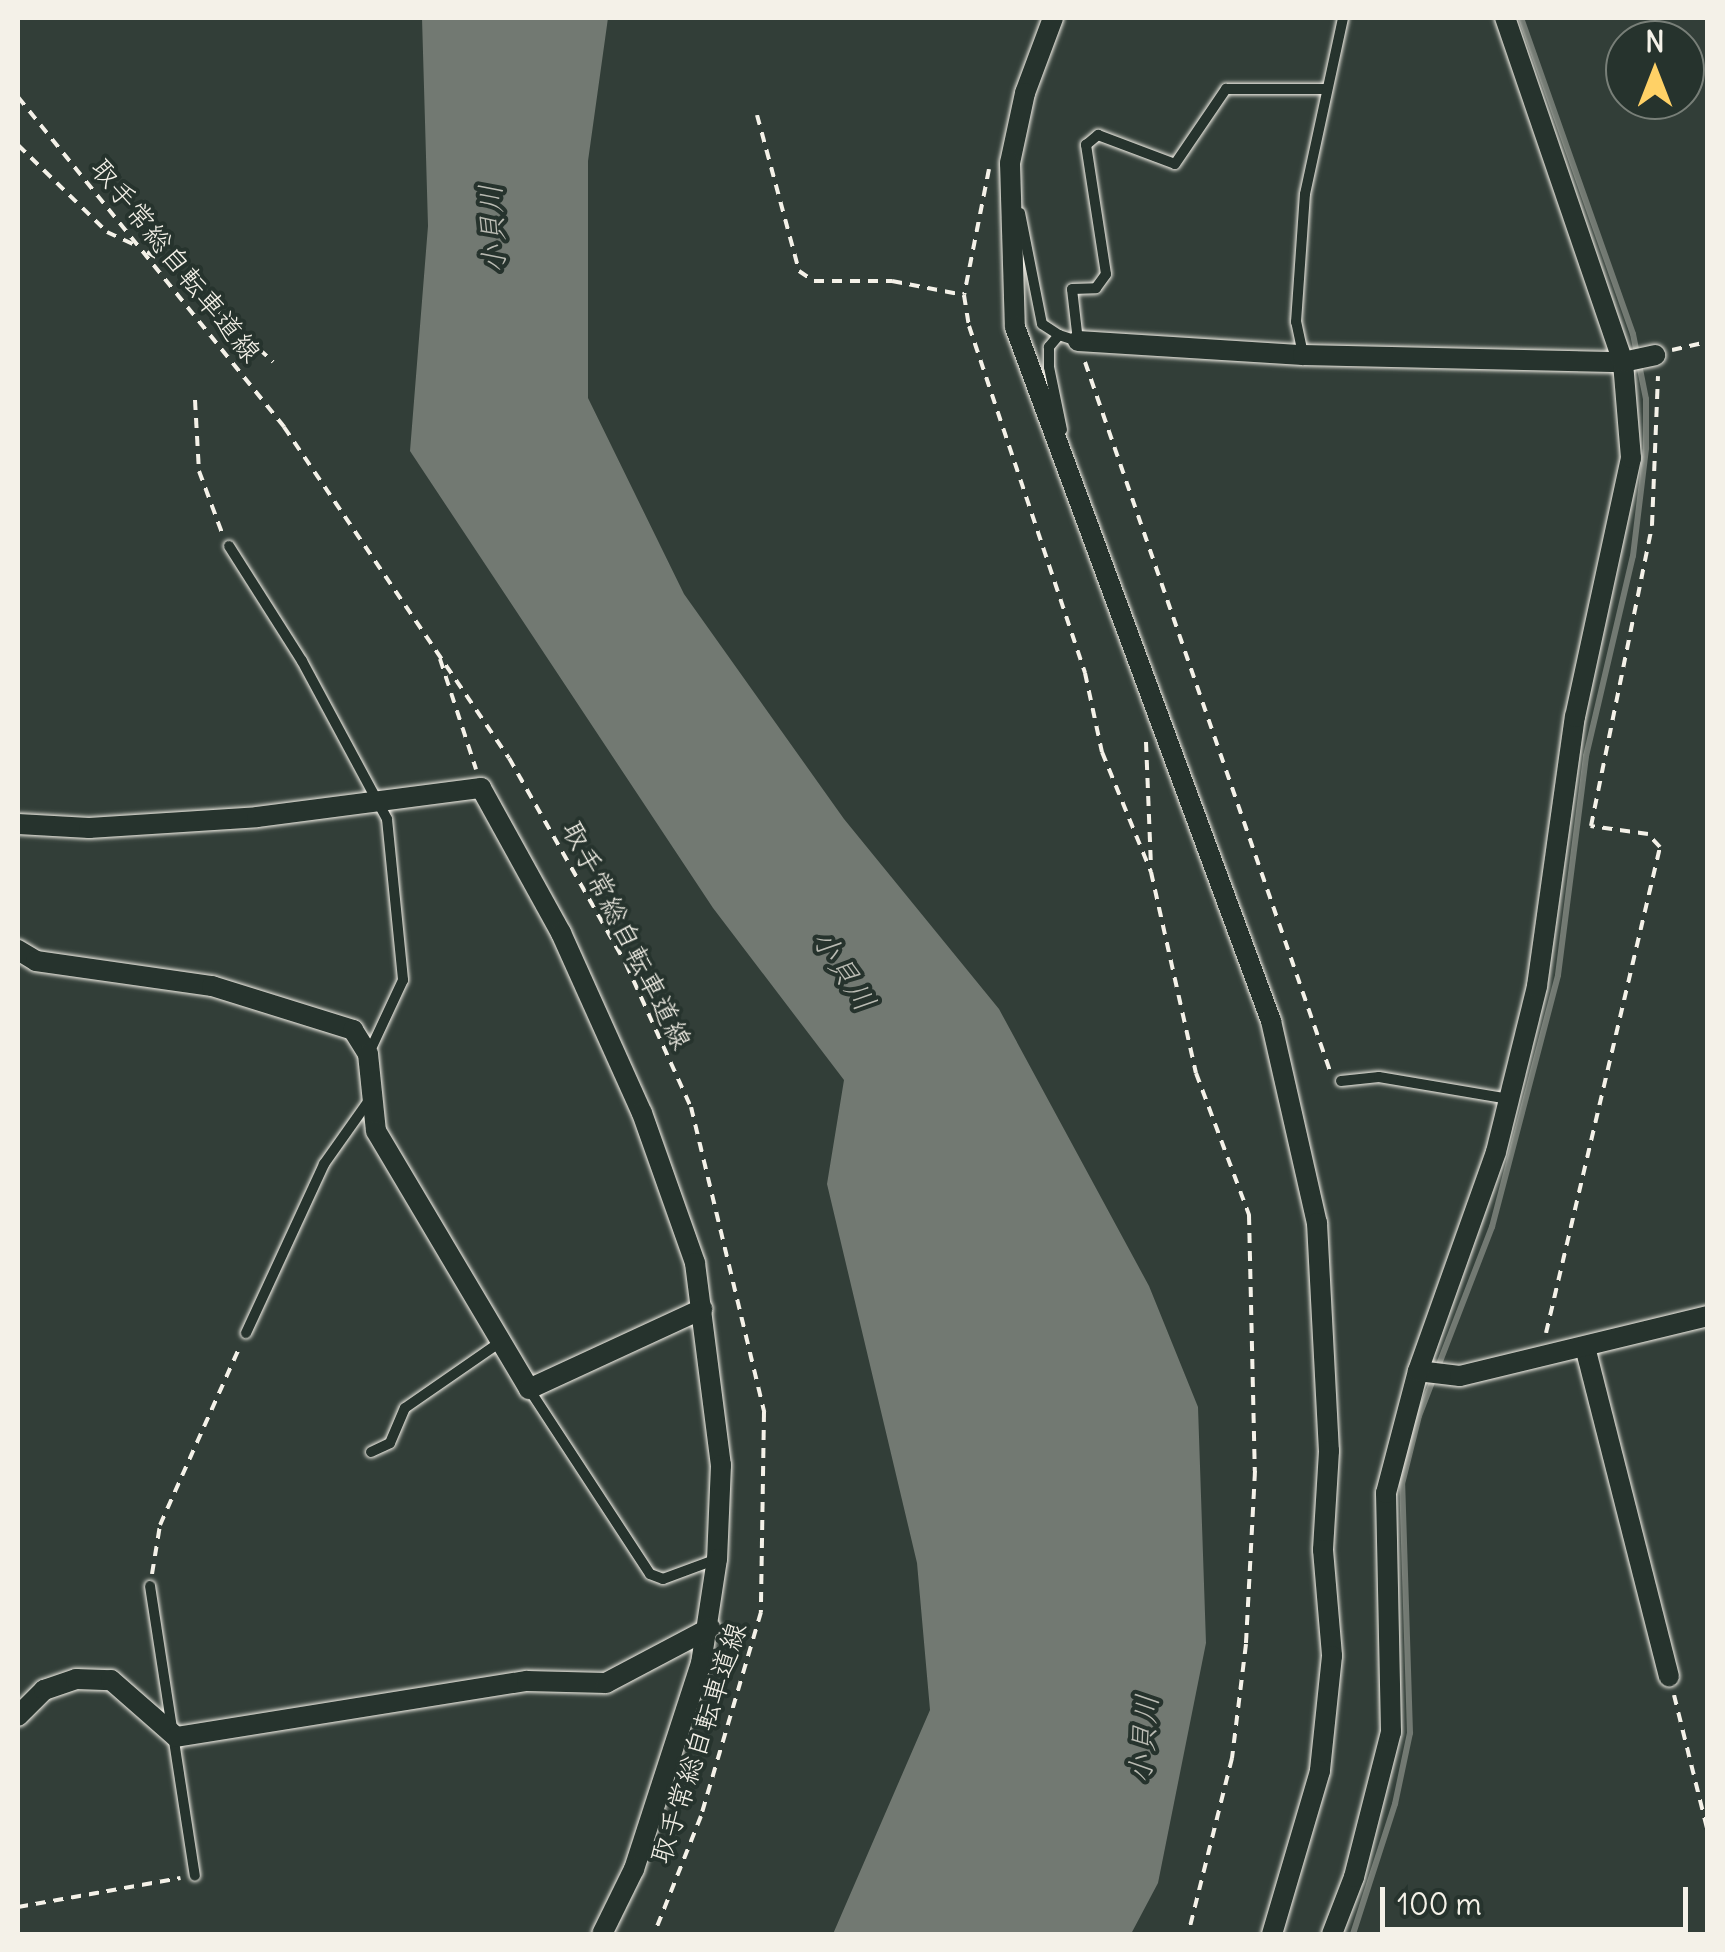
<!DOCTYPE html>
<meta charset="utf-8">
<style>
body{margin:0}
#map{position:relative;width:1725px;height:1952px;overflow:hidden;background:#323e38;font-family:Delius,"Klee One",sans-serif}
div>[style]{position:absolute}
.water>*{inset:0;background:#727972}
.stream>*{height:6px;margin:-3px;padding:0 3px;transform-origin:3px;border-radius:3px;background:#727972}
.path>*{height:4px;margin-top:-2px;transform-origin:0;background:repeating-linear-gradient(90deg,#f4f1e8 0 10px,transparent 0 18px)}
.roads{filter:drop-shadow(0 0 2px #f4f1e8) drop-shadow(0 0 2px #f4f1e8)}
.lane>*{height:10px;margin:-5px;padding:0 5px;transform-origin:5px;border-radius:5px;background:#26332d}
.street>*{height:20px;margin:-10px;padding:0 10px;transform-origin:10px;border-radius:10px;background:#26332d}
span{translate:-50% -50%;white-space:nowrap;text-align:center;line-height:1.15;-webkit-text-stroke:8px #26332d;paint-order:stroke}
.street-label{font-size:28px;color:#f4f1e8}
.water-label{font-size:30px;color:#babbb3;font-style:italic}
.frame{position:absolute;inset:0;border:20px solid #f4f1e8;pointer-events:none}
.north{position:absolute;left:1605px;top:20px;width:100px;height:100px;box-sizing:border-box;background:#26332d;border:2px solid #787f78;border-radius:50%;rotate:0deg;font-size:28px;font-weight:700;line-height:40px;text-align:center;color:#f4f1e8}
.north::after{content:'';display:block;margin:auto;width:35px;height:45px;background:#ffd166;clip-path:polygon(50% 0,100% 100%,50% 72%,0 100%)}
.scale{position:absolute;left:1380px;top:1887px;width:308px;height:45px;box-sizing:border-box;border:5px solid #f4f1e8;border-top:0;padding-left:12px;font-size:30px;line-height:35px;white-space:nowrap;color:#f4f1e8;-webkit-text-stroke:8px #26332d;paint-order:stroke}
</style>
<div id="map">
<div class="water">
<i style="clip-path:polygon(422px 18px,608px 18px,588px 161px,588px 398px,684px 594px,844px 819px,999px 1009px,1149px 1286px,1198px 1407px,1206px 1643px,1158px 1883px,1131px 1934px,833px 1934px,930px 1710px,917px 1563px,827px 1184px,844px 1080px,713px 908px,410px 451px,428px 226px)"></i>
</div>
<div class="stream">
<i style="left:1353px;top:1934px;width:137px;rotate:-72.1deg"></i>
<i style="left:1395px;top:1804px;width:73px;rotate:-78.1deg"></i>
<i style="left:1410px;top:1733px;width:249px;rotate:-91.8deg"></i>
<i style="left:1402px;top:1484px;width:70px;rotate:-76deg"></i>
<i style="left:1419px;top:1416px;width:203px;rotate:-68.9deg"></i>
<i style="left:1492px;top:1227px;width:260px;rotate:-75.3deg"></i>
<i style="left:1558px;top:975px;width:221px;rotate:-82.7deg"></i>
<i style="left:1586px;top:756px;width:205px;rotate:-76.8deg"></i>
<i style="left:1633px;top:556px;width:109px;rotate:-83.1deg"></i>
<i style="left:1646px;top:448px;width:49px;rotate:-90deg"></i>
<i style="left:1646px;top:399px;width:66px;rotate:-101.3deg"></i>
<i style="left:1633px;top:334px;width:335px;rotate:-109.5deg"></i>
</div>
<div class="path">
<i style="left:18px;top:97px;width:424px;rotate:51.1deg"></i>
<i style="left:284px;top:427px;width:400px;rotate:55.8deg"></i>
<i style="left:509px;top:758px;width:237px;rotate:60.4deg"></i>
<i style="left:626px;top:964px;width:157px;rotate:65.6deg"></i>
<i style="left:691px;top:1107px;width:314px;rotate:76.5deg"></i>
<i style="left:764px;top:1412px;width:200px;rotate:90.9deg"></i>
<i style="left:761px;top:1612px;width:213px;rotate:106.4deg"></i>
<i style="left:701px;top:1816px;width:127px;rotate:111.7deg"></i>
<i style="left:757px;top:115px;width:162px;rotate:74.9deg"></i>
<i style="left:799px;top:271px;width:18px;rotate:34deg"></i>
<i style="left:814px;top:281px;width:78px"></i>
<i style="left:892px;top:281px;width:73px;rotate:11deg"></i>
<i style="left:18px;top:145px;width:124px;rotate:44.3deg"></i>
<i style="left:107px;top:232px;width:35px;rotate:25deg"></i>
<i style="left:989px;top:169px;width:128px;rotate:101.2deg"></i>
<i style="left:964px;top:295px;width:31px;rotate:81deg"></i>
<i style="left:969px;top:326px;width:366px;rotate:71.5deg"></i>
<i style="left:1085px;top:673px;width:81px;rotate:77.9deg"></i>
<i style="left:1102px;top:752px;width:130px;rotate:67.8deg"></i>
<i style="left:1151px;top:872px;width:206px;rotate:77.4deg"></i>
<i style="left:1196px;top:1073px;width:152px;rotate:69.5deg"></i>
<i style="left:1249px;top:1215px;width:256px;rotate:88.7deg"></i>
<i style="left:1255px;top:1471px;width:173px;rotate:93deg"></i>
<i style="left:1246px;top:1644px;width:115px;rotate:97deg"></i>
<i style="left:1232px;top:1758px;width:181px;rotate:104deg"></i>
<i style="left:147px;top:252px;width:23px;rotate:29deg"></i>
<i style="left:167px;top:263px;width:145px;rotate:43deg"></i>
<i style="left:1672px;top:350px;width:37px;rotate:-13deg"></i>
<i style="left:1085px;top:362px;width:750px;rotate:70.94deg"></i>
<i style="left:195px;top:400px;width:71px;rotate:86.8deg"></i>
<i style="left:199px;top:471px;width:66px;rotate:69.6deg"></i>
<i style="left:440px;top:659px;width:116px;rotate:71.9deg"></i>
<i style="left:1146px;top:742px;width:125px;rotate:87.7deg"></i>
<i style="left:1546px;top:1333px;width:499px;rotate:-76.8deg"></i>
<i style="left:1660px;top:847px;width:18px;rotate:-133deg"></i>
<i style="left:1648px;top:834px;width:58px;rotate:-172deg"></i>
<i style="left:1591px;top:826px;width:307px;rotate:-78.5deg"></i>
<i style="left:1652px;top:525px;width:149px;rotate:-87.7deg"></i>
<i style="left:152px;top:1574px;width:50px;rotate:-80.7deg"></i>
<i style="left:160px;top:1525px;width:196px;rotate:-65.9deg"></i>
<i style="left:1674px;top:1695px;width:141px;rotate:76.1deg"></i>
<i style="left:18px;top:1907px;width:165px;rotate:-10.1deg"></i>
</div>
<div class="roads">
<div class="lane">
<i style="left:1020px;top:213px;width:113px;rotate:78.8deg"></i>
<i style="left:1042px;top:324px;width:20px;rotate:33deg"></i>
<i style="left:1059px;top:335px;width:16px;rotate:130deg"></i>
<i style="left:1049px;top:347px;width:20px;rotate:90deg"></i>
<i style="left:1049px;top:367px;width:64px;rotate:78.3deg"></i>
<i style="left:1059px;top:335px;width:20px;rotate:18deg"></i>
<i style="left:1078px;top:341px;width:52px;rotate:-96.6deg"></i>
<i style="left:1072px;top:289px;width:24px;rotate:-2deg"></i>
<i style="left:1096px;top:288px;width:17px;rotate:-54deg"></i>
<i style="left:1106px;top:274px;width:131px;rotate:-98.8deg"></i>
<i style="left:1086px;top:145px;width:16px;rotate:-40deg"></i>
<i style="left:1098px;top:135px;width:82px;rotate:20.6deg"></i>
<i style="left:1175px;top:164px;width:91px;rotate:-55.8deg"></i>
<i style="left:1226px;top:89px;width:101px"></i>
<i style="left:1303px;top:354px;width:33px;rotate:-102deg"></i>
<i style="left:1296px;top:322px;width:128px;rotate:-86deg"></i>
<i style="left:1305px;top:194px;width:180px;rotate:-77.8deg"></i>
<i style="left:229px;top:546px;width:136px;rotate:57.6deg"></i>
<i style="left:302px;top:661px;width:179px;rotate:61.7deg"></i>
<i style="left:387px;top:819px;width:162px;rotate:84.3deg"></i>
<i style="left:403px;top:980px;width:81px;rotate:115deg"></i>
<i style="left:1341px;top:1081px;width:38px;rotate:-6deg"></i>
<i style="left:1379px;top:1077px;width:132px;rotate:9.6deg"></i>
<i style="left:246px;top:1333px;width:186px;rotate:-65.2deg"></i>
<i style="left:324px;top:1164px;width:80px;rotate:-54.7deg"></i>
<i style="left:529px;top:1389px;width:221px;rotate:56.8deg"></i>
<i style="left:650px;top:1574px;width:14px;rotate:21deg"></i>
<i style="left:663px;top:1579px;width:58px;rotate:-20.3deg"></i>
<i style="left:371px;top:1452px;width:21px;rotate:-25deg"></i>
<i style="left:390px;top:1443px;width:38px;rotate:-67deg"></i>
<i style="left:405px;top:1408px;width:114px;rotate:-34.7deg"></i>
<i style="left:150px;top:1586px;width:293px;rotate:81.2deg"></i>
</div>
<div class="street">
<i style="left:1053px;top:18px;width:80px;rotate:110.5deg"></i>
<i style="left:1025px;top:93px;width:72px;rotate:102.1deg"></i>
<i style="left:1010px;top:163px;width:164px;rotate:88.3deg"></i>
<i style="left:1015px;top:327px;width:740px;rotate:69.75deg"></i>
<i style="left:1271px;top:1021px;width:207px;rotate:77.2deg"></i>
<i style="left:1317px;top:1223px;width:228px;rotate:87deg"></i>
<i style="left:1329px;top:1451px;width:99px;rotate:93.5deg"></i>
<i style="left:1323px;top:1550px;width:106px;rotate:85.1deg"></i>
<i style="left:1332px;top:1656px;width:116px;rotate:96deg"></i>
<i style="left:1320px;top:1771px;width:170px;rotate:106.4deg"></i>
<i style="left:1078px;top:341px;width:225px;rotate:3.6deg"></i>
<i style="left:1303px;top:355px;width:320px;rotate:1.3deg"></i>
<i style="left:1623px;top:362px;width:33px;rotate:-12deg"></i>
<i style="left:18px;top:824px;width:71px;rotate:3.2deg"></i>
<i style="left:89px;top:828px;width:168px;rotate:-3.7deg"></i>
<i style="left:257px;top:817px;width:226px;rotate:-7.4deg"></i>
<i style="left:481px;top:788px;width:166px;rotate:61.1deg"></i>
<i style="left:561px;top:933px;width:197px;rotate:65.8deg"></i>
<i style="left:642px;top:1113px;width:159px;rotate:70.5deg"></i>
<i style="left:695px;top:1263px;width:204px;rotate:82.7deg"></i>
<i style="left:721px;top:1465px;width:94px;rotate:92.4deg"></i>
<i style="left:717px;top:1559px;width:105px;rotate:98.7deg"></i>
<i style="left:701px;top:1663px;width:217px;rotate:108deg"></i>
<i style="left:634px;top:1869px;width:72px;rotate:116.2deg"></i>
<i style="left:18px;top:950px;width:21px;rotate:31deg"></i>
<i style="left:36px;top:961px;width:178px;rotate:8.1deg"></i>
<i style="left:212px;top:986px;width:148px;rotate:17.3deg"></i>
<i style="left:353px;top:1030px;width:28px;rotate:58deg"></i>
<i style="left:368px;top:1054px;width:77px;rotate:84.1deg"></i>
<i style="left:376px;top:1131px;width:300px;rotate:59.3deg"></i>
<i style="left:529px;top:1389px;width:191px;rotate:-24.8deg"></i>
<i style="left:1585px;top:1347px;width:340px;rotate:75.7deg"></i>
<i style="left:1418px;top:1371px;width:42px;rotate:6.8deg"></i>
<i style="left:1460px;top:1376px;width:255px;rotate:-13.6deg"></i>
<i style="left:18px;top:1716px;width:37px;rotate:-45deg"></i>
<i style="left:44px;top:1690px;width:34px;rotate:-19deg"></i>
<i style="left:76px;top:1679px;width:35px;rotate:2deg"></i>
<i style="left:111px;top:1680px;width:86px;rotate:41.2deg"></i>
<i style="left:176px;top:1737px;width:355px;rotate:-9.1deg"></i>
<i style="left:527px;top:1681px;width:79px;rotate:1.5deg"></i>
<i style="left:606px;top:1683px;width:118px;rotate:-27.9deg"></i>
<i style="left:1332px;top:1934px;width:61px;rotate:-68.9deg"></i>
<i style="left:1354px;top:1877px;width:150px;rotate:-75.7deg"></i>
<i style="left:1391px;top:1732px;width:239px;rotate:-91.2deg"></i>
<i style="left:1386px;top:1493px;width:126px;rotate:-75.3deg"></i>
<i style="left:1418px;top:1371px;width:232px;rotate:-70.4deg"></i>
<i style="left:1496px;top:1152px;width:171px;rotate:-76.1deg"></i>
<i style="left:1537px;top:986px;width:272px;rotate:-82deg"></i>
<i style="left:1575px;top:717px;width:265px;rotate:-77.8deg"></i>
<i style="left:1631px;top:458px;width:96px;rotate:-94.8deg"></i>
<i style="left:1623px;top:362px;width:364px;rotate:-108.9deg"></i>
</div>
</div>
<div class="street-label">
<span style="left:176px;top:260px;rotate:51deg">取手常総自転車道線</span>
<span style="left:627px;top:935px;rotate:63deg">取手常総自転車道線</span>
<span style="left:698px;top:1743px;rotate:-72deg">取手常総自転車道線</span>
</div>
<div class="water-label">
<span style="left:492px;top:229px;rotate:-93deg">小貝川</span>
<span style="left:844px;top:970px;rotate:57deg">小貝川</span>
<span style="left:1143px;top:1739px;rotate:-85deg">小貝川</span>
</div>
<div class="frame"></div>
<div class="north">N</div>
<div class="scale">100 m</div>
</div>
